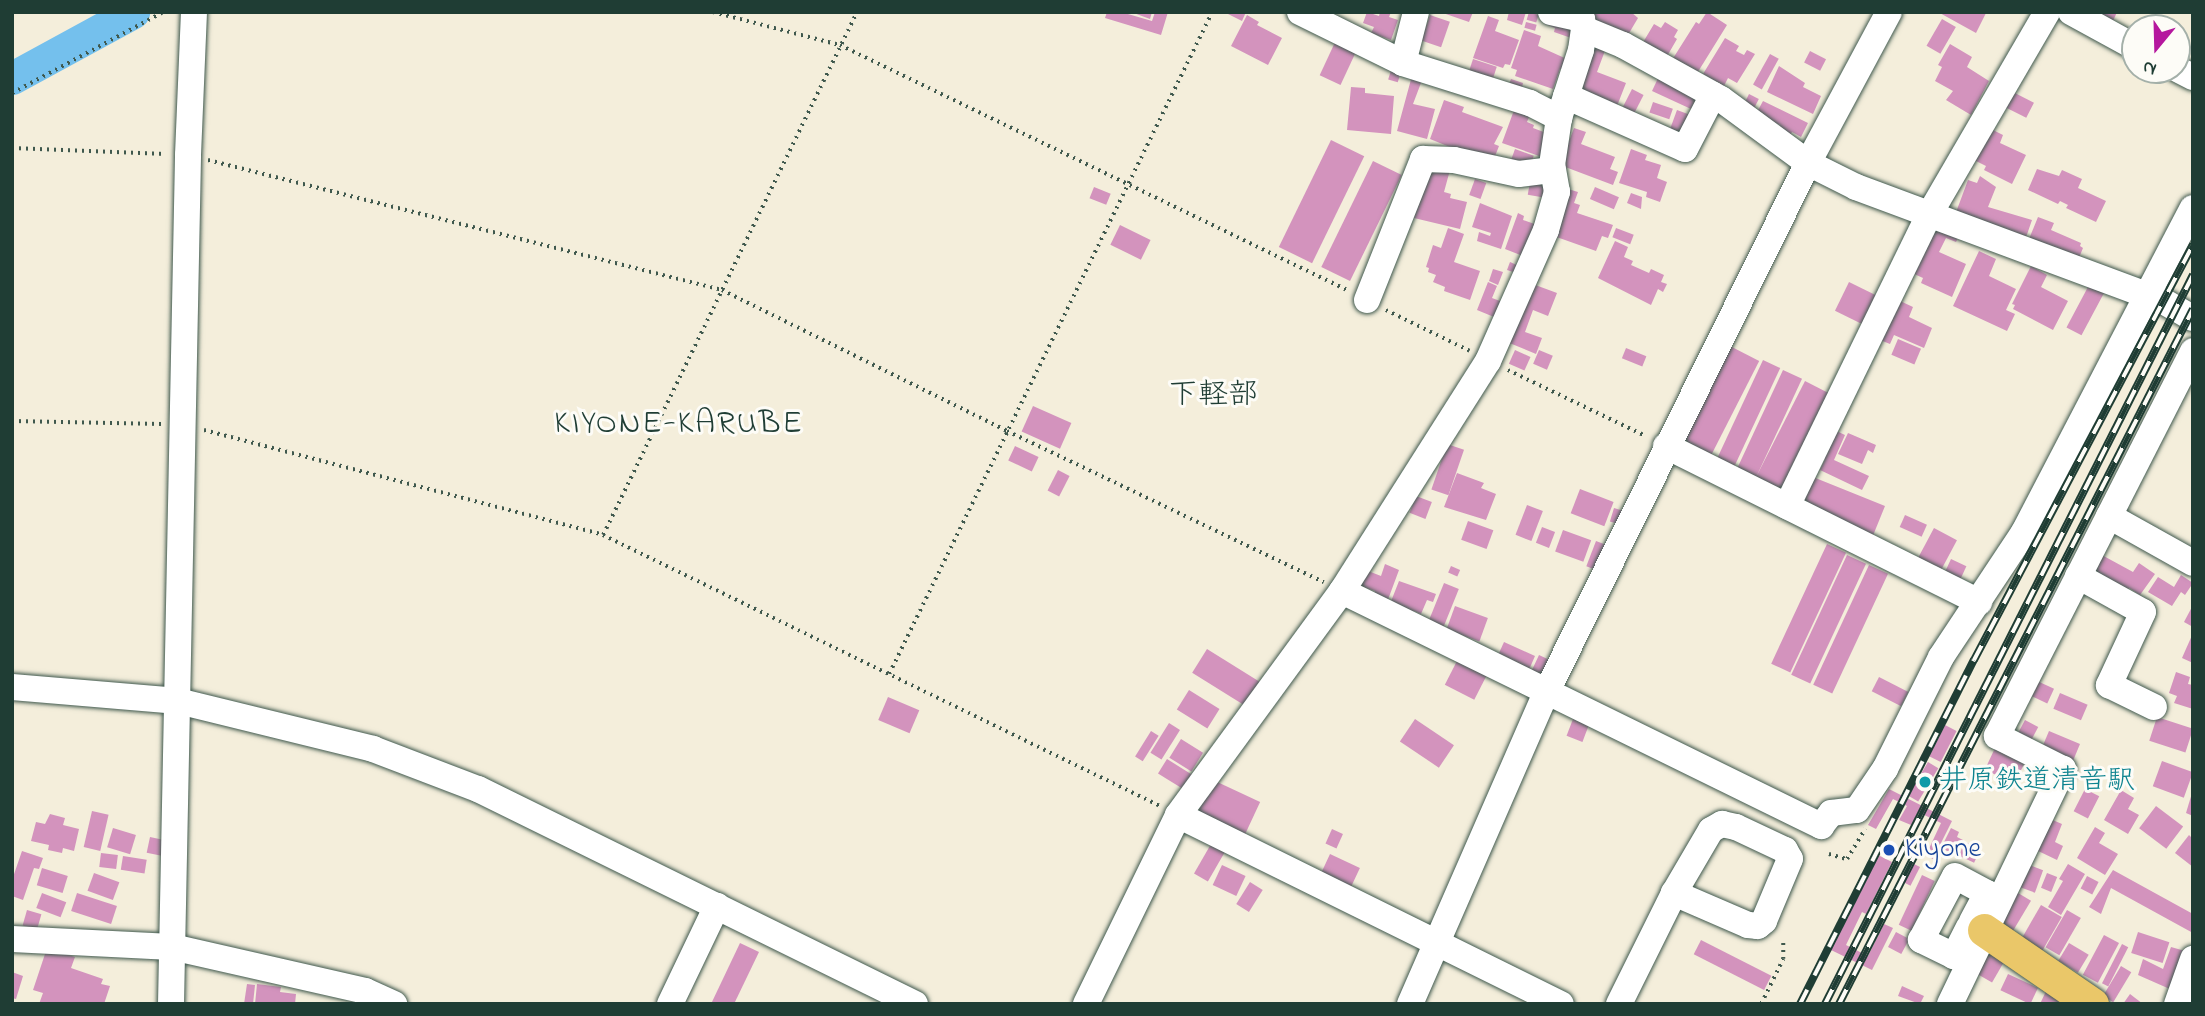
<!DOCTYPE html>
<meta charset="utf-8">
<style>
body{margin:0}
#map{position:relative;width:2205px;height:1016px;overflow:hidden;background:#f4eedb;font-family:"Indie Flower","Klee One",sans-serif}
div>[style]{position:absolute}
.river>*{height:33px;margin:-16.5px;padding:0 16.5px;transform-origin:16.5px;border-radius:16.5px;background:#74c0ed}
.building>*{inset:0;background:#d393bd;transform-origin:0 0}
.path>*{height:3.5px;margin-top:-1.75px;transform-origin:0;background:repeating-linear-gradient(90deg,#3f584d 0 2px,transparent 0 7px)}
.roads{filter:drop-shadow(0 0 2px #3f584d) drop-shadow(0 0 2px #3f584d)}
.minor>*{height:26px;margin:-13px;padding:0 13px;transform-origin:13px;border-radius:13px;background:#fff}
.major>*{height:33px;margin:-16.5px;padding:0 16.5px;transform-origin:16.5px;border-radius:16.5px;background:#eac769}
.rail>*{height:8px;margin-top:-4px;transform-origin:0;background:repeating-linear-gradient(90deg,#fdfcf7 0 16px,#1f3d34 0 32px);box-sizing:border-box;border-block:2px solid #1f3d34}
.dots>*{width:19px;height:19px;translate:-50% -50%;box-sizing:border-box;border:4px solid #fdfcf7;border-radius:50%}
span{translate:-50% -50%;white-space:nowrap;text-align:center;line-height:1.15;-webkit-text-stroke:6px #fdfcf7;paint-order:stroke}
.culture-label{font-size:28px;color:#0d838f}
.left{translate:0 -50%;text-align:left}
.transit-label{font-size:28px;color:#164399}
.neighbourhood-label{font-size:30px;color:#1f3d34}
.quarter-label{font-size:32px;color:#1f3d34;letter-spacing:2px}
.frame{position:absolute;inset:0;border:14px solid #1f3d34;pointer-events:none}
.north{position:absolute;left:2121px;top:14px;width:70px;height:70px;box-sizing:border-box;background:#fdfcf7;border:2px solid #a4b0a9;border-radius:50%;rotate:199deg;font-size:19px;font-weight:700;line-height:28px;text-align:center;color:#1f3d34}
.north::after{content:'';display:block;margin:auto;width:24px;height:32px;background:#b5179e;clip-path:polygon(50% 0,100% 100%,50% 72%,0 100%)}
</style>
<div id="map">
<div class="river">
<i style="left:12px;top:78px;width:138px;rotate:-28.6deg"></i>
</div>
<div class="building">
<i style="clip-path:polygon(1107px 12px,1121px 12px,1152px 21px,1155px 12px,1168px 12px,1161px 35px,1105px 18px)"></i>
<i style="clip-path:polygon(1131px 12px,1152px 12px,1150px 19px)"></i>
<i style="clip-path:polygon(1224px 12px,1246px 12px,1242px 21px)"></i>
<i style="clip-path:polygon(1367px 12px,1379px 16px,1380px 12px,1391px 12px,1389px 17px,1398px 20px,1391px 40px,1371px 33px,1374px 27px,1363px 23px)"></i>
<i style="clip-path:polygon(1440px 12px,1473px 12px,1469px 22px)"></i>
<i style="clip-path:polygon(1509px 12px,1526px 12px,1522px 25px,1507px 20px)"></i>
<i style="left:1529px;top:12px;width:10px;height:8px;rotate:17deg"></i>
<i style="clip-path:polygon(1591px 12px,1631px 12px,1638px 18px,1625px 40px,1588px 21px)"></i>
<i style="clip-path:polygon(1707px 12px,1727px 25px,1696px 75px,1672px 60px,1696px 22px,1699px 24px)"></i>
<i style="clip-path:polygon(1938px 12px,1984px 12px,1986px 13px,1976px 33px)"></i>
<i style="clip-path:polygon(2097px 12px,2117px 12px,2113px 21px)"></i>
<i style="clip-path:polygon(1247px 15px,1259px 22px,1257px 25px,1282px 38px,1268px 65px,1231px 46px)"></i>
<i style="left:1430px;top:15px;width:21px;height:27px;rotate:19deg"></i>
<i style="clip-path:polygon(1488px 16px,1499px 20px,1495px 31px,1519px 40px,1510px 65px,1505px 64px,1503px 68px,1473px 58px)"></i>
<i style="clip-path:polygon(1548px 16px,1578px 26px,1574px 39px,1554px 32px,1555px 28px,1545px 24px)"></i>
<i style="left:1942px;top:19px;width:16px;height:31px;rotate:30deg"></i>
<i style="left:1526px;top:22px;width:11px;height:6px;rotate:15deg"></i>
<i style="clip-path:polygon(1665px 22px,1678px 30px,1674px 37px,1677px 39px,1666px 58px,1642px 44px,1654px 24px,1661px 28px)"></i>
<i style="clip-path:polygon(1524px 30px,1541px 36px,1538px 46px,1569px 60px,1565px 70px,1560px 69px,1553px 89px,1515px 76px,1517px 70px,1511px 68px)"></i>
<i style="left:1337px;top:38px;width:23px;height:41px;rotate:25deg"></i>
<i style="clip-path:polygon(1725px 38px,1739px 46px,1736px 51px,1744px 55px,1747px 50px,1755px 54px,1737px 83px,1728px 78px,1724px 86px,1703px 74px)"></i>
<i style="clip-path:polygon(1596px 44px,1606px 48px,1597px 72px,1626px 83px,1617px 106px,1578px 88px)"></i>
<i style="clip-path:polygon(1950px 44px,1972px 57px,1967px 67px,1989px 81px,1971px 115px,1946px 100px,1953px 91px,1935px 81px,1942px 67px,1938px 65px)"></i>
<i style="left:1810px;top:51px;width:18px;height:13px;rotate:27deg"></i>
<i style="left:1770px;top:54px;width:10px;height:35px;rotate:29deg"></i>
<i style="left:1473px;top:59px;width:25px;height:19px;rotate:18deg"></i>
<i style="clip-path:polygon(1779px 66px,1805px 83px,1803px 87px,1821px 96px,1813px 114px,1767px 92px)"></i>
<i style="left:1392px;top:67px;width:10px;height:13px;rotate:17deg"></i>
<i style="clip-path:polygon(1413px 72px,1424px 75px,1413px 104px,1435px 109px,1427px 139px,1397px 131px)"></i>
<i style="clip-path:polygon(1661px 72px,1697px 97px,1691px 109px,1652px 91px)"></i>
<i style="clip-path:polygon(1511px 79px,1523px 83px,1521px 92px,1508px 87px)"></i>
<i style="clip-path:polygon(1351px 87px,1365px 88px,1365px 93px,1394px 96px,1391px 134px,1347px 130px)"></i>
<i style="left:1632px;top:89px;width:13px;height:24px;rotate:27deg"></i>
<i style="left:2009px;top:90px;width:28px;height:17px;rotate:27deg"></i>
<i style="left:1749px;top:94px;width:11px;height:10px;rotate:27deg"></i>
<i style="clip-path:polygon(1444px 100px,1464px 107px,1462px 112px,1503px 127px,1494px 144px,1499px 146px,1492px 164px,1430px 139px)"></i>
<i style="clip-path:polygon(1763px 101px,1808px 123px,1801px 137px,1792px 132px,1789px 137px,1777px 131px,1780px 125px,1756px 114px)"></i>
<i style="clip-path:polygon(1517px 102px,1533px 107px,1527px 122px,1534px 125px,1533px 128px,1549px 134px,1545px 158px,1502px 143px)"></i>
<i style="left:1653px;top:102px;width:21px;height:11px;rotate:19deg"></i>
<i style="left:1677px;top:110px;width:15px;height:20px;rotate:20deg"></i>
<i style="clip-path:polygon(1574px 128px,1586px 132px,1581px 144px,1615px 157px,1610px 169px,1618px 172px,1613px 185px,1560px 165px)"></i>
<i style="clip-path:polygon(1989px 128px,2003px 135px,2000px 143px,2026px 155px,2012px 184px,1984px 170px,1986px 166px,1974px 160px)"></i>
<i style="left:1331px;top:140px;width:37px;height:119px;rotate:26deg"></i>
<i style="left:1515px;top:149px;width:20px;height:14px;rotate:20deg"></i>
<i style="clip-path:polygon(1631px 149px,1647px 155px,1645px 160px,1661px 165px,1657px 178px,1667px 182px,1660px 202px,1646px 197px,1647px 192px,1619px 183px)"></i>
<i style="left:1373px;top:161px;width:32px;height:118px;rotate:26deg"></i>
<i style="clip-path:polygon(1430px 166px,1450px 170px,1444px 192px,1451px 194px,1450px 198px,1467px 202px,1460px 229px,1414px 218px)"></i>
<i style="clip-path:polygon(2037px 169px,2059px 176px,2062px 170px,2082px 179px,2078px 188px,2106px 201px,2096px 222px,2066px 208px,2068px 205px,2060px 201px,2058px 204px,2028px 190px)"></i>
<i style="clip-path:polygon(1980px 176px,1996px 187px,1988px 207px,2032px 220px,2023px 246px,1955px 215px,1968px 180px,1977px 183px)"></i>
<i style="left:1475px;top:179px;width:12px;height:17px;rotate:20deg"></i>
<i style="left:1530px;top:182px;width:22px;height:13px;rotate:10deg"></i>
<i style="left:1094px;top:187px;width:18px;height:12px;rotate:22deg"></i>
<i style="left:1595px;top:187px;width:26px;height:13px;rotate:23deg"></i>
<i style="clip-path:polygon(1568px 189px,1578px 192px,1574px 203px,1580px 205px,1577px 213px,1613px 225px,1608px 238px,1602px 236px,1596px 251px,1551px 235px)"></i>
<i style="clip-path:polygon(1631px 193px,1642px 197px,1641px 209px,1627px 203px)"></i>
<i style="clip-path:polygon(1480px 203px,1512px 216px,1501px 249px,1477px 241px,1479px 232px,1490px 236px,1491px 233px,1472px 227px)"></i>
<i style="clip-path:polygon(1518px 213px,1524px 216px,1523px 220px,1540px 226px,1528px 258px,1505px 249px)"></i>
<i style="clip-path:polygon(2038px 217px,2054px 223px,2051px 230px,2081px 243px,2080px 246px,2083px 248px,2076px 265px,2027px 244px)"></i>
<i style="left:1120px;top:225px;width:34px;height:22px;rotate:26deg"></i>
<i style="clip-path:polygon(1933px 225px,1959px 236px,1956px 242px,1946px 238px,1939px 252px,1966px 264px,1952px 297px,1921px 283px,1923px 278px,1912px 273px)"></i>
<i style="clip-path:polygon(1448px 228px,1464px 234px,1454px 262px,1480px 271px,1470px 300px,1444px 291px,1445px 287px,1433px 282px,1436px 275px,1428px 272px,1429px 268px,1426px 267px,1433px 245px,1441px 248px)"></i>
<i style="left:1616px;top:228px;width:19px;height:10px;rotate:21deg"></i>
<i style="clip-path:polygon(1615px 241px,1628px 247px,1624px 257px,1633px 261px,1631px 265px,1649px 273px,1651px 269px,1664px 275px,1661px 282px,1667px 284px,1663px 292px,1658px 289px,1651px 305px,1598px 278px)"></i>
<i style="clip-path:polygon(1979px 251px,1996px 259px,1989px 276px,2016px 289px,2006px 310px,2015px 314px,2007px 331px,1953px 306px)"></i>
<i style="clip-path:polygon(1510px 262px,1519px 266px,1516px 273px,1507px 270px)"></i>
<i style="clip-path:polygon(2031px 266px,2047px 275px,2041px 287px,2068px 301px,2053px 330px,2013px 309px,2015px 305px,2012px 304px)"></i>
<i style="clip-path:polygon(1493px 269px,1503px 272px,1498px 285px,1489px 281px)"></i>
<i style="clip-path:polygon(1488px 282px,1497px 286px,1492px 298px,1500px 301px,1494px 317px,1477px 310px)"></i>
<i style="left:1849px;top:282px;width:30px;height:32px;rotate:26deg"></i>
<i style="clip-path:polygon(1530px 283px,1557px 293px,1548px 316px,1533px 310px,1525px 332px,1542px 338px,1536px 354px,1507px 342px)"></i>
<i style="left:2089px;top:285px;width:17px;height:48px;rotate:28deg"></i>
<i style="clip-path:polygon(1898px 300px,1913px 307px,1909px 317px,1932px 328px,1924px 348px,1894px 335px,1890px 344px,1880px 340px)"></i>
<i style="left:1898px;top:339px;width:25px;height:17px;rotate:23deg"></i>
<i style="left:1728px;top:345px;width:35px;height:112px;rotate:27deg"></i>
<i style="left:1626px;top:348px;width:22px;height:11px;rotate:22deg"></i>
<i style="left:1515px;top:350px;width:17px;height:15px;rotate:24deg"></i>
<i style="left:1539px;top:350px;width:15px;height:15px;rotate:23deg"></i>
<i style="left:1763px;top:360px;width:19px;height:113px;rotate:25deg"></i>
<i style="left:1783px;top:370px;width:21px;height:113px;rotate:25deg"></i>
<i style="left:1805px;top:381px;width:34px;height:114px;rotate:27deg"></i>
<i style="left:1033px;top:406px;width:42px;height:28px;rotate:24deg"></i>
<i style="clip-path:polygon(1830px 428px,1845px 435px,1834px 460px,1869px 476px,1862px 490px,1820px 470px,1825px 459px,1817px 455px)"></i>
<i style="clip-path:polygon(1848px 433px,1876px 445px,1873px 453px,1868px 450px,1862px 464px,1838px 454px)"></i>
<i style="left:1447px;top:444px;width:18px;height:48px;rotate:19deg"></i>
<i style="left:1015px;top:446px;width:26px;height:16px;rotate:25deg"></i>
<i style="left:1058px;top:470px;width:13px;height:23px;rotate:27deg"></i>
<i style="clip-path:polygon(1457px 473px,1484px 483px,1481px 488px,1496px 494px,1486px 520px,1444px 507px)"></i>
<i style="clip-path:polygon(1813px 477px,1885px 506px,1872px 538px,1849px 529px,1851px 524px,1802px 505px)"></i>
<i style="left:1580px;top:489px;width:36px;height:26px;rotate:21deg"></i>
<i style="left:1416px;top:496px;width:17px;height:18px;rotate:21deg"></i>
<i style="left:1527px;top:505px;width:17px;height:32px;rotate:21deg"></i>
<i style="left:1614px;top:508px;width:10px;height:14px;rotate:17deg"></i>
<i style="left:1905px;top:515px;width:24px;height:13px;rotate:24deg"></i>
<i style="left:1468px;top:521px;width:27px;height:20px;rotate:20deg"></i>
<i style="left:1542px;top:527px;width:14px;height:17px;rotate:21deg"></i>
<i style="left:1934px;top:528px;width:26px;height:42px;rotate:28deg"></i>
<i style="left:1563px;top:530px;width:30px;height:23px;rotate:20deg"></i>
<i style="left:1596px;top:541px;width:14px;height:27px;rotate:21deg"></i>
<i style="left:1827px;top:544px;width:21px;height:132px;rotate:25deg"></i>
<i style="clip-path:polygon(2100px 554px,2133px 572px,2139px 563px,2155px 574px,2140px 595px,2129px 588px,2127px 591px,2091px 571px)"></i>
<i style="left:1847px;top:555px;width:21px;height:132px;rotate:25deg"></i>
<i style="left:1951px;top:559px;width:17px;height:24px;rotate:25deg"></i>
<i style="clip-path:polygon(1385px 564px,1399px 570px,1386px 605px,1372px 600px,1375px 591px,1357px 585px,1363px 569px,1381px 576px)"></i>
<i style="left:1869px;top:565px;width:21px;height:132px;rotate:25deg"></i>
<i style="left:1451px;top:566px;width:10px;height:7px;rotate:24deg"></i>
<i style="clip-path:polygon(2181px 575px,2193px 583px,2185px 595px,2181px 592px,2172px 606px,2148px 592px,2158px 577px,2174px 587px)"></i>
<i style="clip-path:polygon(1399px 581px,1436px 594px,1433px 602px,1427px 600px,1421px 614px,1414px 611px,1411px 618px,1388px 609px)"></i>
<i style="left:1444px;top:583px;width:16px;height:45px;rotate:22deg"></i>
<i style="clip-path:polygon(2193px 605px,2193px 627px,2184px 622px)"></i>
<i style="left:1455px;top:606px;width:35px;height:25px;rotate:20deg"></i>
<i style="clip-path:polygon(2193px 633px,2193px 663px,2182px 658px)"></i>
<i style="clip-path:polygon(1504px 642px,1535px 656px,1528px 672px,1495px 662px)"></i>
<i style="left:1207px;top:649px;width:62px;height:28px;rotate:32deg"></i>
<i style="left:1539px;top:655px;width:14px;height:26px;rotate:25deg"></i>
<i style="left:1458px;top:659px;width:33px;height:29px;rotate:27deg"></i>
<i style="clip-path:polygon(2176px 672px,2190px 677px,2188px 684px,2193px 685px,2193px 709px,2174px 703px,2177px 696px,2169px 693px)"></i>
<i style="left:1879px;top:677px;width:33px;height:16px;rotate:27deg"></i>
<i style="left:2035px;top:680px;width:21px;height:16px;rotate:25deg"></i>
<i style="left:1189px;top:690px;width:36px;height:23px;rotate:32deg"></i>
<i style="left:2060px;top:693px;width:30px;height:17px;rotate:23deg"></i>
<i style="left:888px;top:697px;width:34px;height:25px;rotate:23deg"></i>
<i style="left:2157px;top:717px;width:38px;height:25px;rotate:18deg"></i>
<i style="left:1415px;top:719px;width:47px;height:27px;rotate:34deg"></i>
<i style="left:1573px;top:719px;width:17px;height:18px;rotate:21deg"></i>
<i style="left:2025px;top:720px;width:15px;height:21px;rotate:28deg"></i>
<i style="left:1169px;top:723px;width:13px;height:35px;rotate:32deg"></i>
<i style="left:1945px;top:725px;width:13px;height:35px;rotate:27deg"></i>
<i style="left:1151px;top:731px;width:9px;height:30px;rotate:32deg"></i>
<i style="clip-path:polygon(2049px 731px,2080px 744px,2070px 768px,2041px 750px)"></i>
<i style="left:1181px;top:739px;width:26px;height:22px;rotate:32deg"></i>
<i style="left:1995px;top:748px;width:33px;height:24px;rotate:25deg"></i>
<i style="left:1167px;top:759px;width:32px;height:17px;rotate:32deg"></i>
<i style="left:2162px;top:761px;width:33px;height:27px;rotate:20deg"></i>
<i style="left:1928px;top:762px;width:12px;height:39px;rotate:31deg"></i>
<i style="left:1213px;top:780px;width:52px;height:40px;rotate:25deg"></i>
<i style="clip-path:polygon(1889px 789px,1952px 821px,1933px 859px,1926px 855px,1941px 823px,1918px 812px,1911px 825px,1899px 820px,1907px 806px,1893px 799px,1876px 829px,1868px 825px)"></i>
<i style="left:2085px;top:789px;width:16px;height:25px;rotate:27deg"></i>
<i style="clip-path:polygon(2121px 790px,2134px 798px,2128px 809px,2139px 815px,2128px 834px,2104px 820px)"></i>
<i style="clip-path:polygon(2192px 793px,2193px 793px,2193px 816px,2186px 813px)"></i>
<i style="left:2156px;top:806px;width:34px;height:28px;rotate:37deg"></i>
<i style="left:92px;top:811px;width:17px;height:37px;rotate:13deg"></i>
<i style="clip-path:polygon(50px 814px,65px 818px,63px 825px,79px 829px,74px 851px,63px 848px,62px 853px,48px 850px,49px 845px,31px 841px,36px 822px,45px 824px)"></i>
<i style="clip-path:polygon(2048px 818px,2062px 824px,2055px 842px,2063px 846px,2057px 860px,2034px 849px)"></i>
<i style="clip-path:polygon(2095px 827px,2105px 833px,2099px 843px,2118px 854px,2105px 875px,2077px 858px)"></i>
<i style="left:113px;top:828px;width:24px;height:20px;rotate:17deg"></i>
<i style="clip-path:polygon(1951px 828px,1959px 832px,1957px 837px,1963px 840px,1956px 855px,1941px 848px)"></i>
<i style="left:1332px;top:829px;width:12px;height:16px;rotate:24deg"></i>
<i style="clip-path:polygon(2189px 835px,2193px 839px,2193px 867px,2175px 853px)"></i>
<i style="left:150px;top:837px;width:19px;height:16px;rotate:12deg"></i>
<i style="left:1965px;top:842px;width:17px;height:15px;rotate:25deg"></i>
<i style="left:1211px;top:844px;width:16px;height:34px;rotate:30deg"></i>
<i style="clip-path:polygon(22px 851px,43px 858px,39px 869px,34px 868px,23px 900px,12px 896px,12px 880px)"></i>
<i style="left:101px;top:853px;width:17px;height:14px;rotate:7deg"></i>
<i style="left:1330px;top:854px;width:33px;height:25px;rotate:25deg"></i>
<i style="clip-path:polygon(1878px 855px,1892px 862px,1866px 914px,1862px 912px,1846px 945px,1868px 956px,1884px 924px,1893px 928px,1872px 970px,1831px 950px)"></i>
<i style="left:123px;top:856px;width:24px;height:14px;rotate:9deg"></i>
<i style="left:1912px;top:863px;width:9px;height:21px;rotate:27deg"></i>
<i style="clip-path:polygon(2068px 864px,2085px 874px,2061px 915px,2048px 907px,2063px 881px,2059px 879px)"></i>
<i style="left:1222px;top:865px;width:26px;height:22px;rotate:25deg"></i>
<i style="left:2029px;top:865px;width:15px;height:24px;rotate:20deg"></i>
<i style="left:42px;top:868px;width:27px;height:18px;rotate:17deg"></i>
<i style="clip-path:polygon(2113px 870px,2193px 914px,2193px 933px,2111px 888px,2101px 914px,2089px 907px)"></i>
<i style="left:94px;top:873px;width:27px;height:19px;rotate:20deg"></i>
<i style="left:2047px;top:873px;width:11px;height:16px;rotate:22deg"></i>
<i style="left:1922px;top:875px;width:14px;height:55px;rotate:25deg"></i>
<i style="left:2087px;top:876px;width:13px;height:14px;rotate:27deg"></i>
<i style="left:1250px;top:882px;width:15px;height:26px;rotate:32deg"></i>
<i style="left:2013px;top:890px;width:21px;height:36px;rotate:31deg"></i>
<i style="left:42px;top:893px;width:26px;height:16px;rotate:21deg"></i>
<i style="left:77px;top:893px;width:42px;height:19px;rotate:18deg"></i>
<i style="left:2041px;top:905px;width:24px;height:40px;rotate:30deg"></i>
<i style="left:27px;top:910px;width:15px;height:16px;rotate:16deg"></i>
<i style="left:2067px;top:910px;width:16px;height:43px;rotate:30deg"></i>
<i style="left:1896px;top:932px;width:15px;height:17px;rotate:28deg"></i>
<i style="left:2138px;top:932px;width:33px;height:22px;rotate:18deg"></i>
<i style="left:2104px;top:935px;width:17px;height:45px;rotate:28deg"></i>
<i style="left:1701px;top:940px;width:79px;height:16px;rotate:27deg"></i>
<i style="clip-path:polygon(740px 943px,759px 952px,734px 1004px,711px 1004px)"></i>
<i style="left:2069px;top:943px;width:23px;height:21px;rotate:31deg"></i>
<i style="left:2122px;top:944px;width:7px;height:44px;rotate:27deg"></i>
<i style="clip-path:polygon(2171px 947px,2185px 951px,2172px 990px,2138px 975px,2143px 959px,2163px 969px)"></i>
<i style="clip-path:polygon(47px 948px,75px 957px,71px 968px,103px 979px,101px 984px,110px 986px,104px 1004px,39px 1004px,43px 993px,33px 990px)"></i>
<i style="left:1986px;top:949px;width:22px;height:26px;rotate:30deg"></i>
<i style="left:2121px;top:966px;width:12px;height:35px;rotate:31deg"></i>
<i style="clip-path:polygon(12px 972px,23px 976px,16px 999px,12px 998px)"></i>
<i style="left:2008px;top:974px;width:33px;height:18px;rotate:25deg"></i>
<i style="clip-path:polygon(247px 984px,255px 985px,253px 1004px,244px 1004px)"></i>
<i style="clip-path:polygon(257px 984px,281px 987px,280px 992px,296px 994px,295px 1004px,255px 1004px)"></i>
<i style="clip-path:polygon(1902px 986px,1924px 996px,1920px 1004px,1898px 996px)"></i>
<i style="clip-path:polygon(2047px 989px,2069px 1004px,2040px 1004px)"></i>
<i style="clip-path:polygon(2130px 994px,2143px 1004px,2123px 1004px)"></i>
</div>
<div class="path">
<i style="left:713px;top:12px;width:131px;rotate:14.6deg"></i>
<i style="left:840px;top:45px;width:563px;rotate:25.79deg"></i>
<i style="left:12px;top:93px;width:171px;rotate:-28.2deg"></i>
<i style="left:12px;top:148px;width:154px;rotate:2.2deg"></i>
<i style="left:208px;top:160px;width:530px;rotate:14.19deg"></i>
<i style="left:722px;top:290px;width:318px;rotate:26.3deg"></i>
<i style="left:1007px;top:431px;width:351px;rotate:25.5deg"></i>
<i style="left:1386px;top:310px;width:93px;rotate:26deg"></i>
<i style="left:1508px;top:370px;width:153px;rotate:25.6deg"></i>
<i style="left:12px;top:421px;width:150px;rotate:1.1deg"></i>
<i style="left:204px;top:430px;width:413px;rotate:14.7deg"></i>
<i style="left:603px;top:535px;width:619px;rotate:25.94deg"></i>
<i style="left:603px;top:535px;width:581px;rotate:-64.1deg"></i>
<i style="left:889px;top:674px;width:737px;rotate:-63.99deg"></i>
<i style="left:1829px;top:854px;width:19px;rotate:16deg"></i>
<i style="left:1847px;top:859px;width:35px;rotate:-59deg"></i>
<i style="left:1761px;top:1004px;width:50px;rotate:-63.9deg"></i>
<i style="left:1783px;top:959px;width:16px;rotate:-90deg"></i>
</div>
<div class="roads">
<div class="minor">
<i style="left:1300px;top:12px;width:115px;rotate:26.3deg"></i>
<i style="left:1403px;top:63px;width:133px;rotate:17.5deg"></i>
<i style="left:1530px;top:103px;width:33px;rotate:27deg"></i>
<i style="left:1551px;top:12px;width:32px;rotate:13deg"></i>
<i style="left:2071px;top:12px;width:73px;rotate:28.7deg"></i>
<i style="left:1584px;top:29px;width:42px;rotate:22.3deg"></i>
<i style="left:1623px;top:45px;width:112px;rotate:28.9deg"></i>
<i style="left:1721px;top:99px;width:108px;rotate:36.3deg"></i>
<i style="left:1808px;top:163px;width:54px;rotate:26.6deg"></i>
<i style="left:1856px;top:187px;width:327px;rotate:20.4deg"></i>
<i style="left:2163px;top:301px;width:34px;rotate:30deg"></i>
<i style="left:1403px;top:63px;width:53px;rotate:-75.7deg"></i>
<i style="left:2177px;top:69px;width:18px;rotate:27deg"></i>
<i style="left:1566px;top:96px;width:130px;rotate:24deg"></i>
<i style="left:1685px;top:149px;width:61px;rotate:-62.6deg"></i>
<i style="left:1367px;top:300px;width:152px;rotate:-68.3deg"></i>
<i style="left:1423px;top:159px;width:31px;rotate:2deg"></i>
<i style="left:1454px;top:160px;width:66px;rotate:12.2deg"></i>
<i style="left:1519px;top:174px;width:34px;rotate:-7deg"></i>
<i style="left:1666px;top:446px;width:350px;rotate:26.5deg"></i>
<i style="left:1787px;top:506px;width:324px;rotate:-64deg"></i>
<i style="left:1929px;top:215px;width:235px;rotate:-59.8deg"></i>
<i style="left:2109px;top:516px;width:96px;rotate:29.2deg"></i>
<i style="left:2078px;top:576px;width:74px;rotate:29deg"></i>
<i style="left:2143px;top:612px;width:81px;rotate:115deg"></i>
<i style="left:2109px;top:685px;width:50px;rotate:26.1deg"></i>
<i style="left:1342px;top:591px;width:534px;rotate:26.13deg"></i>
<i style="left:1821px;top:826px;width:16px;rotate:-52deg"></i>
<i style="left:1831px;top:813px;width:26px;rotate:-7deg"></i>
<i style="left:1857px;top:810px;width:50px;rotate:-55.7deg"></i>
<i style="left:1885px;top:769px;width:125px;rotate:-63.4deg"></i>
<i style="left:1941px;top:657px;width:150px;rotate:-56.4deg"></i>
<i style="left:2024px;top:532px;width:365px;rotate:-62.5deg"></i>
<i style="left:12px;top:687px;width:167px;rotate:4.8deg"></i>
<i style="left:178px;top:701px;width:201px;rotate:13.8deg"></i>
<i style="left:373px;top:749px;width:112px;rotate:20.9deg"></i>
<i style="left:478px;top:789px;width:487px;rotate:26.2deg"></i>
<i style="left:1178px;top:815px;width:427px;rotate:26.3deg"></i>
<i style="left:1969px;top:927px;width:33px;rotate:117deg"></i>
<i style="left:1954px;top:956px;width:37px;rotate:-154deg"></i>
<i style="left:1921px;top:940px;width:72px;rotate:-62deg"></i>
<i style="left:1955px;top:876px;width:36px;rotate:28deg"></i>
<i style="left:1987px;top:893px;width:32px;rotate:118deg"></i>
<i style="left:12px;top:939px;width:160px;rotate:2.9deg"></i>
<i style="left:172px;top:947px;width:198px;rotate:12.8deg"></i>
<i style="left:365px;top:991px;width:32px;rotate:24deg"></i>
<i style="left:171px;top:1004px;width:849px;rotate:-88.85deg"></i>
<i style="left:188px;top:155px;width:143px;rotate:-87.6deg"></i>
<i style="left:670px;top:1004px;width:109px;rotate:-64.4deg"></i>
<i style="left:1086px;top:1004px;width:210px;rotate:-64deg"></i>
<i style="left:1178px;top:815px;width:278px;rotate:-53.8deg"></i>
<i style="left:1342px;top:591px;width:272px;rotate:-57.6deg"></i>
<i style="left:1488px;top:361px;width:143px;rotate:-66.1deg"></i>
<i style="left:1546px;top:230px;width:40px;rotate:-74deg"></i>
<i style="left:1557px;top:192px;width:27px;rotate:-100deg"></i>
<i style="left:1552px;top:165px;width:48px;rotate:-81.5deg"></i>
<i style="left:1559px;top:118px;width:71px;rotate:-72.1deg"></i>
<i style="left:1581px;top:50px;width:21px;rotate:-82deg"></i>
<i style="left:1584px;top:29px;width:17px;rotate:-103deg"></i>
<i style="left:1410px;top:1004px;width:342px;rotate:-66.4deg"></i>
<i style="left:1547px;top:691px;width:589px;rotate:-63.7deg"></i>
<i style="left:1808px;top:163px;width:171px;rotate:-61.8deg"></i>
<i style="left:1619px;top:1004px;width:124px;rotate:-63.6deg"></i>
<i style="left:1674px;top:893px;width:73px;rotate:-59.6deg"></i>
<i style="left:1711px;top:830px;width:13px;rotate:-29deg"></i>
<i style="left:1722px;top:824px;width:14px;rotate:12deg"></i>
<i style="left:1736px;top:827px;width:54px;rotate:25.1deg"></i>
<i style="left:1785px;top:850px;width:10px;rotate:61deg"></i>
<i style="left:1790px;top:859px;width:67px;rotate:112.8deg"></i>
<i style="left:1764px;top:921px;width:8px;rotate:140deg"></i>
<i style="left:1758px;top:926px;width:10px;rotate:-174deg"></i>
<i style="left:1748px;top:925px;width:81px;rotate:-156.6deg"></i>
<i style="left:1950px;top:1004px;width:261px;rotate:-64.3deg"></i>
<i style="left:2063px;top:769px;width:74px;rotate:-153.4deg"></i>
<i style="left:1997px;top:736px;width:432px;rotate:-63deg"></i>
<i style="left:2177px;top:1004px;width:48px;rotate:-70.4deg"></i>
</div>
<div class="major">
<i style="left:1984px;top:930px;width:131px;rotate:34.4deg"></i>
</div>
</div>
<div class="rail">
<i style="left:1800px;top:1004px;width:386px;rotate:-63.2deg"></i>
<i style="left:1974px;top:660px;width:470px;rotate:-62.2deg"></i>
<i style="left:1825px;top:1004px;width:817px;rotate:-63.22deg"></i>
<i style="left:1839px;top:1004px;width:780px;rotate:-63.01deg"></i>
</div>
<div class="dots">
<i style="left:1925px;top:782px;background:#0f9aa8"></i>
<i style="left:1889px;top:850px;background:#1a4fb4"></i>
</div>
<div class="culture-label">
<span class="left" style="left:1939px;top:782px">井原鉄道清音駅</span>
</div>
<div class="transit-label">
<span class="left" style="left:1905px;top:850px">Kiyone</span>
</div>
<div class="neighbourhood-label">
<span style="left:1213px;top:396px">下軽部</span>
</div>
<div class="quarter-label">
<span style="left:679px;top:425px">KIYONE-KARUBE</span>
</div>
<div class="frame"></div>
<div class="north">N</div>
</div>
